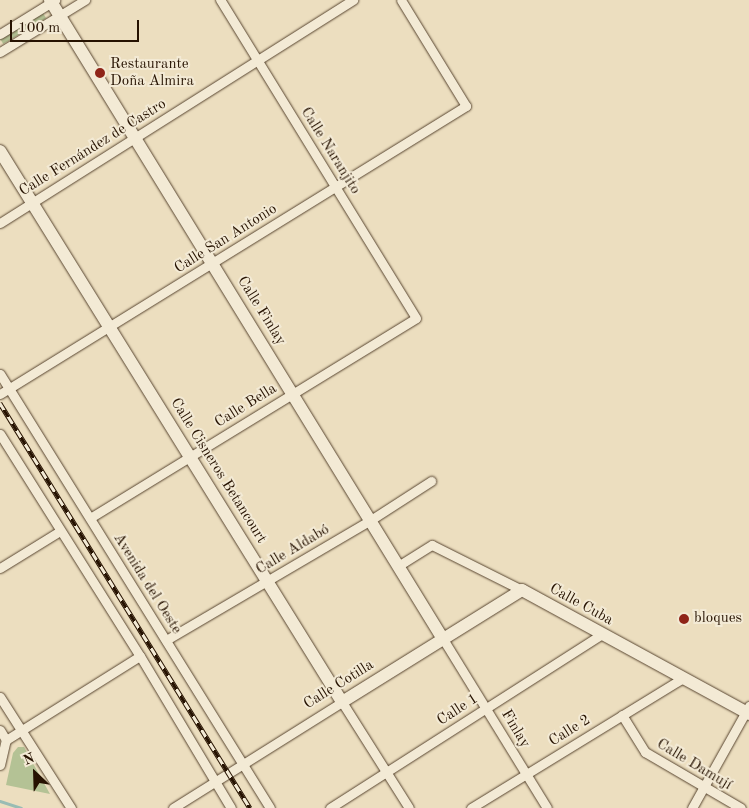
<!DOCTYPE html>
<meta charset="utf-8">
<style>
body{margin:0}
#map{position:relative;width:749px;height:808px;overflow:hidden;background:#ecdebf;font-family:"Old Standard TT",serif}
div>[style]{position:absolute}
.green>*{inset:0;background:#b4c295;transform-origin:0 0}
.stream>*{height:2.5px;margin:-1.25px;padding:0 1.25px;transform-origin:1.25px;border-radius:1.25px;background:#99bcb4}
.roads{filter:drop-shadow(0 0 1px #584530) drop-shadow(0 0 1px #584530)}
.street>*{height:9px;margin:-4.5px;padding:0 4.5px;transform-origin:4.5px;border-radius:4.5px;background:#f3ead5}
.secondary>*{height:12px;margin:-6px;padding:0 6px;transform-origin:6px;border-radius:6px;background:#f3ead5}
.rail>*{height:4.5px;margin-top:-2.25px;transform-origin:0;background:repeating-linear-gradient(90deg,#f3ead5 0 8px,#261201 0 16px);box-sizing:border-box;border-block:1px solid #261201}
.dots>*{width:14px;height:14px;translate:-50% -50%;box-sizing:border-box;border:2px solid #f3ead5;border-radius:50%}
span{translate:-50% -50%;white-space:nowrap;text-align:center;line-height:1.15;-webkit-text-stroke:4px #f3ead5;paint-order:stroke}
.poi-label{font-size:15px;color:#261201}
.left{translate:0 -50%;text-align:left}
.street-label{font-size:15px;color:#261201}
.north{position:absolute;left:10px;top:748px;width:50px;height:50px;-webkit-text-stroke:4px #f3ead5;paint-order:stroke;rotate:336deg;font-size:14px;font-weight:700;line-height:20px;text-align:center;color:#261201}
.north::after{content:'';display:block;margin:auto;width:18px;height:22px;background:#261201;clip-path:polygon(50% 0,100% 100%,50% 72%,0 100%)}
.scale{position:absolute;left:10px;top:20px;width:129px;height:22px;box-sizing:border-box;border:2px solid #261201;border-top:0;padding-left:6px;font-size:15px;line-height:18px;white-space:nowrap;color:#261201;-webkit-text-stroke:4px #f3ead5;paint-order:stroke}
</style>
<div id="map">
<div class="green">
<i style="left:43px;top:13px;width:6px;height:50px;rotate:59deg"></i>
<i style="clip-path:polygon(18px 747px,24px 747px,50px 794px,6px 785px,13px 753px)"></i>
</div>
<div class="stream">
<i style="left:0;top:801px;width:22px;rotate:18deg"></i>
</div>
<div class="roads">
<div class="street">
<i style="left:0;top:34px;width:65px;rotate:-31.7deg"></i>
<i style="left:0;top:52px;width:100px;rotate:-31.5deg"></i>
<i style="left:0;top:223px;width:418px;rotate:-32.3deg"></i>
<i style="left:0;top:374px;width:511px;rotate:58.11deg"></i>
<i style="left:0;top:394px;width:548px;rotate:-31.72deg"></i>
<i style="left:466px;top:106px;width:124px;rotate:-121.5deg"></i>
<i style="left:0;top:434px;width:262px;rotate:57.8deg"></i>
<i style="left:140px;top:656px;width:177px;rotate:59.1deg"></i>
<i style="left:90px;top:518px;width:382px;rotate:-31.5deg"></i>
<i style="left:416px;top:318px;width:374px;rotate:-121.6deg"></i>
<i style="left:398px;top:566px;width:40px;rotate:-32deg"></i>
<i style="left:432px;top:545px;width:101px;rotate:26.6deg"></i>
<i style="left:0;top:568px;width:70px;rotate:-31.7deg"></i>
<i style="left:443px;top:639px;width:198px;rotate:58.4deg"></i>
<i style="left:166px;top:640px;width:235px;rotate:-30.4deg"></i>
<i style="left:369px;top:521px;width:74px;rotate:-32.8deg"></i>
<i style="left:0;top:697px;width:132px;rotate:57.4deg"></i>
<i style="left:622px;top:715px;width:44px;rotate:58.1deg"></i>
<i style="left:645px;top:752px;width:111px;rotate:30.3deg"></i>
<i style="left:0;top:730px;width:12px;rotate:59deg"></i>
<i style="left:0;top:765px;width:26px;rotate:-77deg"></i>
<i style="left:6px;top:740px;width:158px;rotate:-32.1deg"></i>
<i style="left:173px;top:808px;width:199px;rotate:-32.1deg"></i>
<i style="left:342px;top:702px;width:125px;rotate:57.7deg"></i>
<i style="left:330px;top:808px;width:322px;rotate:-32.6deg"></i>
<i style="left:471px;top:808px;width:249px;rotate:-31.5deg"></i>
<i style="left:692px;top:808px;width:117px;rotate:-60.8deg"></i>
</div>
<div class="secondary">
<i style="left:50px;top:0;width:750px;rotate:58.41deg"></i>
<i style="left:0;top:151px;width:649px;rotate:58.17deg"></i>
<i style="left:342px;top:702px;width:212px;rotate:-31.9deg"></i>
<i style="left:522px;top:590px;width:259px;rotate:28.6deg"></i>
</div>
</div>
<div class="rail">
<i style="left:0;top:403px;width:476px;rotate:58.3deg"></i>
</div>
<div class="dots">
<i style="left:100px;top:73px;background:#8f2418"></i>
<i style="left:684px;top:619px;background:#8f2418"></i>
</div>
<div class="poi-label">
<span class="left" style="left:110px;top:73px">Restaurante<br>Doña Almira</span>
<span class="left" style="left:694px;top:619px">bloques</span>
</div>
<div class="street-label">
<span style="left:93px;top:148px;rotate:-32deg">Calle Fernández de Castro</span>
<span style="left:330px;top:151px;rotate:58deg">Calle Naranjito</span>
<span style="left:226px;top:239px;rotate:-32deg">Calle San Antonio</span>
<span style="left:261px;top:311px;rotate:58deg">Calle Finlay</span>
<span style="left:246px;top:406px;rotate:-32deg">Calle Bella</span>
<span style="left:218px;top:471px;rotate:58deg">Calle Cisneros Betancourt</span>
<span style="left:293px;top:550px;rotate:-31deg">Calle Aldabó</span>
<span style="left:147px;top:584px;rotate:58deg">Avenida del Oeste</span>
<span style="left:581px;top:605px;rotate:29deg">Calle Cuba</span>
<span style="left:339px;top:685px;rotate:-32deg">Calle Cotilla</span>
<span style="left:458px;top:710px;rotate:-33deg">Calle 1</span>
<span style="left:515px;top:729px;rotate:59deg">Finlay</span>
<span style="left:570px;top:731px;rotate:-32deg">Calle 2</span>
<span style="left:694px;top:765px;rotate:31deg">Calle Damují</span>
</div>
<div class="north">N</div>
<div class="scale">100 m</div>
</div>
